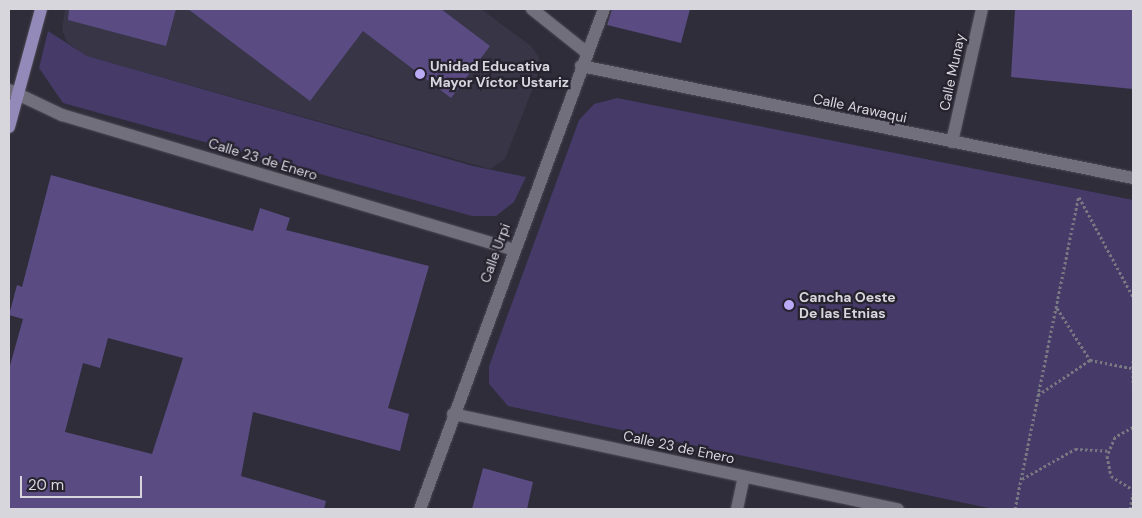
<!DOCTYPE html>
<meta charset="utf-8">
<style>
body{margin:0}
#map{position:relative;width:1142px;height:518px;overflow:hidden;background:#2f2d39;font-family:"DM Sans",sans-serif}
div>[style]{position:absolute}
.built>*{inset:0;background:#383546}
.green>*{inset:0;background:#453a68}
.building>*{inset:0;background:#5a4c83}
.path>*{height:3px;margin-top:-1.5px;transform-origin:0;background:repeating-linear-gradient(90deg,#797781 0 2.5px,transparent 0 5px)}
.roads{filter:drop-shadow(0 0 1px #4d4b55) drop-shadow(0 0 1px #4d4b55)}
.minor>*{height:12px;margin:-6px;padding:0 6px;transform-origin:6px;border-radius:6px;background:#716f7c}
.major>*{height:12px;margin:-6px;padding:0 6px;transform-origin:6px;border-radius:6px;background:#948aba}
.dots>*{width:14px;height:14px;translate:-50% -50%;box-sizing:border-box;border:2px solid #26232f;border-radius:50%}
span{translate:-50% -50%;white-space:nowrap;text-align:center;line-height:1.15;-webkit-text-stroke:4.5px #26232f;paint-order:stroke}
.poi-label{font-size:14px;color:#d7d6dd;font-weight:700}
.left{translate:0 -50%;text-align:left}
.street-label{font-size:14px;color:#d7d6dd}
.frame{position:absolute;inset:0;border:10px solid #d7d6dd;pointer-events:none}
.scale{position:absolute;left:20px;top:476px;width:122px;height:22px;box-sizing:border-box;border:2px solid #d7d6dd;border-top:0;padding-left:6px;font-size:15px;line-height:18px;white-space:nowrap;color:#d7d6dd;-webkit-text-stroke:4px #26232f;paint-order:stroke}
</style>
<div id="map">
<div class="built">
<i style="clip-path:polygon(65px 9px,481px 9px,531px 46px,538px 56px,540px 70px,505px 159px,490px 169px,86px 56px,67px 42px,62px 30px)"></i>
</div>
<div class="green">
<i style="clip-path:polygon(48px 31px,87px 56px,473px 166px,526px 177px,514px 202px,496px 216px,472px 216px,63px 103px,39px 68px)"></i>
<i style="clip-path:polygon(617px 98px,1133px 200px,1133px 509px,993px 509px,508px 406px,489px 384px,489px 366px,579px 120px,594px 104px)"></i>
</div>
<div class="building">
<i style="clip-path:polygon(69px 9px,176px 9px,166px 46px,68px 20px)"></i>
<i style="clip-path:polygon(188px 9px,441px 9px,490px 46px,451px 98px,363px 31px,310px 101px)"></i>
<i style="clip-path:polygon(612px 9px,690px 9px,681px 43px,607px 25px)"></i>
<i style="clip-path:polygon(1015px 9px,1133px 9px,1133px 89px,1011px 77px)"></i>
<i style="clip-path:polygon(evenodd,51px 175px,253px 231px,260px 208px,290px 218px,286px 230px,429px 266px,388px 408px,409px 414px,400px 451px,253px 412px,241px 476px,326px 501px,324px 509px,9px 509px,9px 369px,23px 319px,9px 315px,17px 285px,22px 287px,51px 175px,108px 338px,183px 358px,152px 454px,65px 432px,83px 363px,100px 368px,108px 338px)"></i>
<i style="clip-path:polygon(483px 468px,533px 482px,527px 509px,472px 509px)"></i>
</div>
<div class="path">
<i style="left:1079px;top:197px;width:114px;rotate:61.6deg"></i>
<i style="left:1057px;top:308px;width:62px;rotate:57.6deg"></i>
<i style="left:1090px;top:360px;width:42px;rotate:11deg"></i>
<i style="left:1133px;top:360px;width:26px;rotate:90deg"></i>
<i style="left:1038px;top:395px;width:63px;rotate:-33.9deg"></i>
<i style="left:1133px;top:427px;width:21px;rotate:151deg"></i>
<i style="left:1115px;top:437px;width:21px;rotate:113deg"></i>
<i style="left:1107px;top:456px;width:20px;rotate:79deg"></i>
<i style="left:1111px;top:476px;width:26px;rotate:32deg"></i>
<i style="left:1022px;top:479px;width:61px;rotate:-29.5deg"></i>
<i style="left:1075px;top:449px;width:33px;rotate:3deg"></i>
<i style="left:1015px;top:509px;width:320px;rotate:-78.5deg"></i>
<i style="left:1130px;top:509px;width:16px;rotate:-79deg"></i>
</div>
<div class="roads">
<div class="minor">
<i style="left:532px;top:9px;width:69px;rotate:38.5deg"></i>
<i style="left:581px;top:66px;width:563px;rotate:11.47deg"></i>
<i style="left:9px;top:90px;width:59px;rotate:25.3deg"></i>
<i style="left:62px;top:115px;width:470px;rotate:16.6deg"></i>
<i style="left:952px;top:142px;width:136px;rotate:-77.3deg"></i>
<i style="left:453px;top:414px;width:455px;rotate:12.1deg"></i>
<i style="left:420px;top:509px;width:533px;rotate:-69.8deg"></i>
<i style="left:737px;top:509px;width:33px;rotate:-78deg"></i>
</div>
<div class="major">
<i style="left:9px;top:127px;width:122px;rotate:-74.8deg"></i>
</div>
</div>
<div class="dots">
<i style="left:420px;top:74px;background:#bbaaf6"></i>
<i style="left:789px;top:305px;background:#bbaaf6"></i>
</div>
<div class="poi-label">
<span class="left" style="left:430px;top:74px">Unidad Educativa<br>Mayor Víctor Ustariz</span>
<span class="left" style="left:799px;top:305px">Cancha Oeste<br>De las Etnias</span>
</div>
<div class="street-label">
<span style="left:952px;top:72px;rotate:-78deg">Calle Munay</span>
<span style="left:860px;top:108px;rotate:12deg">Calle Arawaqui</span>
<span style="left:263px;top:159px;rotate:17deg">Calle 23 de Enero</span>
<span style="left:495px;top:253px;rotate:-70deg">Calle Urpi</span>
<span style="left:679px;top:447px;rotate:12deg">Calle 23 de Enero</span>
</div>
<div class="frame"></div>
<div class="scale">20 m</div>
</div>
